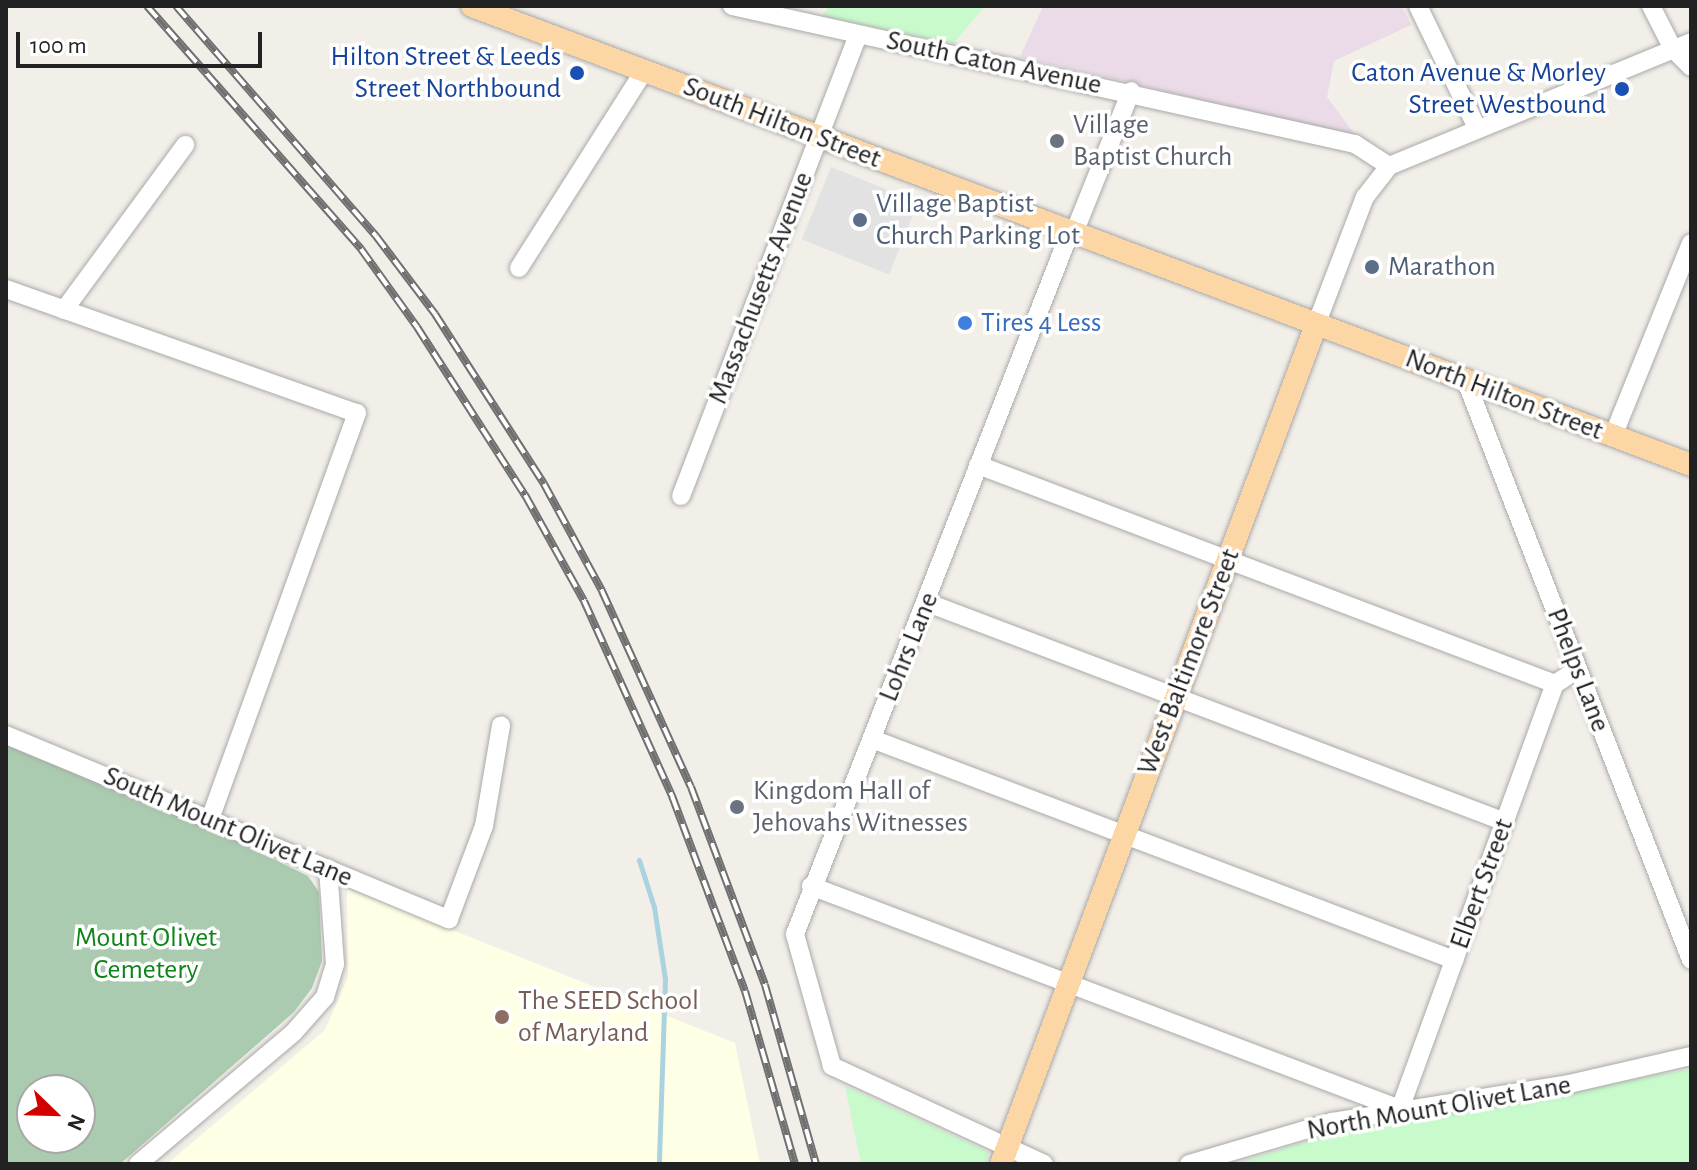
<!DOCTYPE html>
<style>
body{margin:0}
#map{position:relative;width:1697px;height:1170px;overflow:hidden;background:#f2efe9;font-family:"Alegreya Sans",sans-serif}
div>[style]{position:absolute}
.industrial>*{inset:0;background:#ebdbe8}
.education>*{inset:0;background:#ffffe5}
.cemetery>*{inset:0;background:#aacbaf}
.park>*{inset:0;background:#c8facc}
.parking>*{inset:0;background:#e2e2e2;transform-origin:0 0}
.stream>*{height:5px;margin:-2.5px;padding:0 2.5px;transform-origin:2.5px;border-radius:2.5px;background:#aad3df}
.roads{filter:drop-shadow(0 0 2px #a9a9a9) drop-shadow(0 0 2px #a9a9a9)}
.minor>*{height:18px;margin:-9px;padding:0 9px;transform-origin:9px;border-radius:9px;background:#fff}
.major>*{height:22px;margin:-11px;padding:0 11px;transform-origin:11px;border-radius:11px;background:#fcd6a4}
.rail>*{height:8px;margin-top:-4px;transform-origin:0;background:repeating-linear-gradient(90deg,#fff 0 15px,#707070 0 30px);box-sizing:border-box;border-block:2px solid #707070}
.dots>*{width:22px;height:22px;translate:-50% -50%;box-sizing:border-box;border:4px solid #fff;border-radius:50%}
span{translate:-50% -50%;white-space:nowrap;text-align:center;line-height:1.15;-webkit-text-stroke:7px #fff;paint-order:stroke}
.transit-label{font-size:28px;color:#164399}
.right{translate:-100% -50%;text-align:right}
.street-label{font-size:28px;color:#222}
.worship-label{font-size:28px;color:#5b616d}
.left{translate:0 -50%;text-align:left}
.service-label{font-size:28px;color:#4e5e75}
.shop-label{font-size:28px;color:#366cbe}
.park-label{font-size:28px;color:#0c8416}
.education-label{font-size:28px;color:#785e54}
.frame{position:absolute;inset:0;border:8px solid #222;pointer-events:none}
.north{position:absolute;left:16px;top:1074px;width:80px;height:80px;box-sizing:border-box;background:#fff;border:2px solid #a7a7a7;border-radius:50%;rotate:113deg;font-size:22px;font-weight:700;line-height:32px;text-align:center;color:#222}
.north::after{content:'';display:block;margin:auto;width:28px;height:36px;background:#d40000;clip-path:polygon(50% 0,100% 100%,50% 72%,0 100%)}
.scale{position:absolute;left:16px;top:32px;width:246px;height:36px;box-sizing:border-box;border:4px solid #222;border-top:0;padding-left:10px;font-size:24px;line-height:28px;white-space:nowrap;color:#222;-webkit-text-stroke:6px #fff;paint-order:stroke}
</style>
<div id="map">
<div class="industrial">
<i style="clip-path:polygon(1043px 6px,1402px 6px,1411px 25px,1334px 61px,1327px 97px,1356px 136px,1020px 57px)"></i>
</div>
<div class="education">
<i style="clip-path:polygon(347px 888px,735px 1043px,760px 1164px,167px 1164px,325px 1030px,348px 977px)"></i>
</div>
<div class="cemetery">
<i style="clip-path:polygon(evenodd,6px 743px,172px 810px,308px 876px,319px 892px,322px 961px,312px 988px,294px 1012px,120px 1164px,6px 1164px,6px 743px,32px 1090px,80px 1090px,80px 1138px,32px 1138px,32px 1090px)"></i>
</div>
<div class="park">
<i style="clip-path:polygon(829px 6px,985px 6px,954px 43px,822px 16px)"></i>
<i style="clip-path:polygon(1691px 1069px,1691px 1164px,1232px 1164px,1346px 1129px)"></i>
<i style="clip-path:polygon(845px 1086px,989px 1152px,986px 1164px,861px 1164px)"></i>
</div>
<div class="parking">
<i style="left:831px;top:167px;width:94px;height:78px;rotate:22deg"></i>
</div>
<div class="stream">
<i style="left:639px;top:860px;width:49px;rotate:72.3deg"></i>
<i style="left:654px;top:907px;width:73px;rotate:81.3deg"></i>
<i style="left:665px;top:979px;width:185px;rotate:91.9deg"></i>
</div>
<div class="roads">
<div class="minor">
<i style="left:732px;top:6px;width:638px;rotate:12.49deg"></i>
<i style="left:1355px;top:144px;width:40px;rotate:32.9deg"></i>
<i style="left:1418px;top:6px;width:136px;rotate:64.2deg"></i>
<i style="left:1651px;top:6px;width:48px;rotate:62.9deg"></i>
<i style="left:1673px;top:49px;width:25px;rotate:45deg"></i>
<i style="left:1074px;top:233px;width:153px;rotate:-68.1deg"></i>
<i style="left:519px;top:268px;width:233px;rotate:-57.6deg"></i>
<i style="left:6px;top:289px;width:372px;rotate:19.5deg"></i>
<i style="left:357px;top:413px;width:432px;rotate:109.9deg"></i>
<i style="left:64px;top:310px;width:205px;rotate:-53.7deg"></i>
<i style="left:1316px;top:325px;width:137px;rotate:-69.1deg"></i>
<i style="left:1365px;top:197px;width:39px;rotate:-52deg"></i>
<i style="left:1389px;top:166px;width:326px;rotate:-22.3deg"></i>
<i style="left:1466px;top:381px;width:621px;rotate:68.76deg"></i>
<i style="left:1613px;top:436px;width:208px;rotate:-68deg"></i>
<i style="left:978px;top:465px;width:617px;rotate:20.78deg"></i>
<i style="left:681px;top:496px;width:494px;rotate:-69deg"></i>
<i style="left:928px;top:603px;width:617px;rotate:20.78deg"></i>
<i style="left:6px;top:735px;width:480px;rotate:22.6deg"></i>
<i style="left:449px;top:919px;width:99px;rotate:-69.4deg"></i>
<i style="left:484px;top:826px;width:102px;rotate:-80.4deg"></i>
<i style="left:872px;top:739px;width:623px;rotate:20.79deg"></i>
<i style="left:811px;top:886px;width:630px;rotate:20.74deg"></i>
<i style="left:1400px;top:1109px;width:452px;rotate:-70deg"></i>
<i style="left:1555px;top:684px;width:27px;rotate:-33deg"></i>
<i style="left:138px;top:1164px;width:204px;rotate:-40.2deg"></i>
<i style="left:294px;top:1032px;width:47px;rotate:-48.5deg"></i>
<i style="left:325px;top:997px;width:34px;rotate:-73deg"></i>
<i style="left:335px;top:964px;width:96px;rotate:-94.2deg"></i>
<i style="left:1044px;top:1164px;width:234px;rotate:-155.2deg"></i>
<i style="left:832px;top:1066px;width:137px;rotate:-105.7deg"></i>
<i style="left:795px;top:934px;width:754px;rotate:-68.61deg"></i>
<i style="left:1189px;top:1164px;width:149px;rotate:-16.4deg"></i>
<i style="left:1332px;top:1122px;width:240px;rotate:-9.1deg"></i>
<i style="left:1569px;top:1084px;width:125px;rotate:-12.9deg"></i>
</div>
<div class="major">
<i style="left:472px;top:6px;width:1303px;rotate:20.63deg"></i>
<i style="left:1001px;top:1164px;width:896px;rotate:-69.42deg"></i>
</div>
</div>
<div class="rail">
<i style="left:147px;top:6px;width:324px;rotate:48.6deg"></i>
<i style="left:361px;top:249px;width:96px;rotate:54.3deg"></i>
<i style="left:417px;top:327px;width:200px;rotate:57.3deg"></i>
<i style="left:525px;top:495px;width:121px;rotate:60.9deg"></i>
<i style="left:584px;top:601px;width:214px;rotate:65.7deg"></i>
<i style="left:672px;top:796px;width:208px;rotate:69.5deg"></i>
<i style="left:745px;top:991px;width:180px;rotate:73.9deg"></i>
<i style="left:176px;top:6px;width:305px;rotate:49deg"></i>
<i style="left:376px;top:236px;width:98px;rotate:52.9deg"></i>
<i style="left:435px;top:314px;width:202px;rotate:57.3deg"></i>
<i style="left:544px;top:484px;width:122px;rotate:61.5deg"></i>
<i style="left:602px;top:591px;width:215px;rotate:65.6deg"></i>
<i style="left:691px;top:787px;width:211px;rotate:69.5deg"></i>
<i style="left:765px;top:985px;width:186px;rotate:74.1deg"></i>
</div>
<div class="dots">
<i style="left:577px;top:73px;background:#1a4fb4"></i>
<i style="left:1622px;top:89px;background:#1a4fb4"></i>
<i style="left:1057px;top:141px;background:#6b7280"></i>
<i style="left:860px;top:220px;background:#5c6f8a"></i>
<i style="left:1372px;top:267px;background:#5c6f8a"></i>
<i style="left:965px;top:323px;background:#3f7fe0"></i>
<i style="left:737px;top:807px;background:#6b7280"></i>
<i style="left:502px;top:1017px;background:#8d6e63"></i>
</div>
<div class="transit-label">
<span class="right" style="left:561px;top:73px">Hilton Street &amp; Leeds<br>Street Northbound</span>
<span class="right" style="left:1606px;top:89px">Caton Avenue &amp; Morley<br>Street Westbound</span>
</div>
<div class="street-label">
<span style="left:994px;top:63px;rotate:12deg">South Caton Avenue</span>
<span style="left:782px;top:123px;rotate:21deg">South Hilton Street</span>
<span style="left:761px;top:288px;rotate:-69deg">Massachusetts Avenue</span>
<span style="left:1504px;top:395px;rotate:21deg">North Hilton Street</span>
<span style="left:909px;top:647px;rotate:-68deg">Lohrs Lane</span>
<span style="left:1189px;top:662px;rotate:-69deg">West Baltimore Street</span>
<span style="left:1578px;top:670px;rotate:69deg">Phelps Lane</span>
<span style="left:228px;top:827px;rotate:23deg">South Mount Olivet Lane</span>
<span style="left:1482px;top:884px;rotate:-70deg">Elbert Street</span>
<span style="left:1439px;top:1108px;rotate:-10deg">North Mount Olivet Lane</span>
</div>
<div class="worship-label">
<span class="left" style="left:1073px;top:141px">Village<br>Baptist Church</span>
<span class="left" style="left:753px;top:807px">Kingdom Hall of<br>Jehovahs Witnesses</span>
</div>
<div class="service-label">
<span class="left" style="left:876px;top:220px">Village Baptist<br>Church Parking Lot</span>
<span class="left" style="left:1388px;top:267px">Marathon</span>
</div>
<div class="shop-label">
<span class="left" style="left:981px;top:323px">Tires 4 Less</span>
</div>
<div class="park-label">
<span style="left:146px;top:954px">Mount Olivet<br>Cemetery</span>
</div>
<div class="education-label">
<span class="left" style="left:518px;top:1017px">The SEED School<br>of Maryland</span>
</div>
<div class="frame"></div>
<div class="north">N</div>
<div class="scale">100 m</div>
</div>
